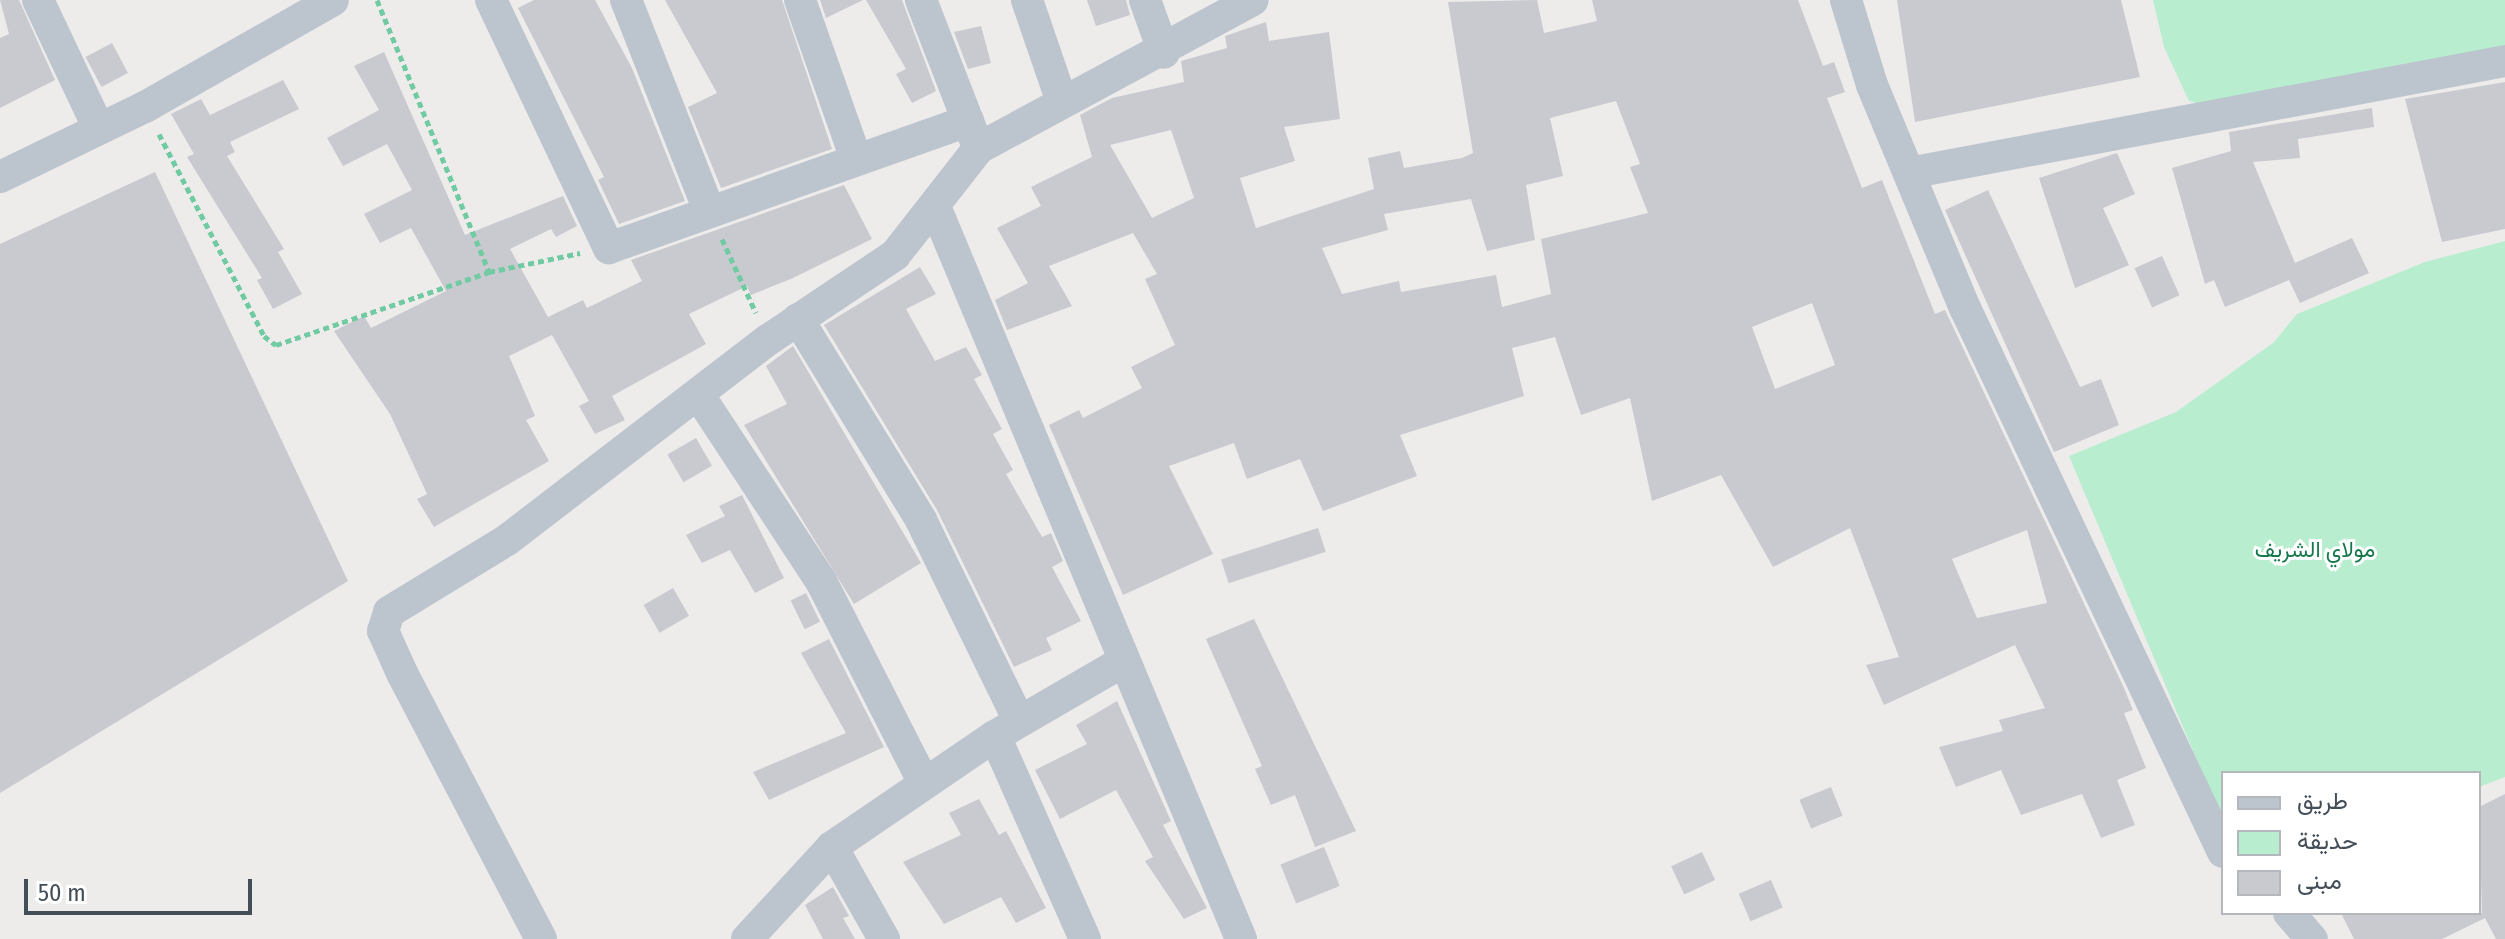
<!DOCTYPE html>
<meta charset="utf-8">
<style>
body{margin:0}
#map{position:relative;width:2505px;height:939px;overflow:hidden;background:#eeebeb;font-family:"Fira Sans Condensed",Vazirmatn,sans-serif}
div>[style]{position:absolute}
.green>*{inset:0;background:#b8eecf}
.building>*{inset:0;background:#c8cad0;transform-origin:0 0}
.path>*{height:5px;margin-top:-2.5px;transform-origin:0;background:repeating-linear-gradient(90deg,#70cba2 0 6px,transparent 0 10px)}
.minor>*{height:32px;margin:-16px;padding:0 16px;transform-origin:16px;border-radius:16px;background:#bcc5ce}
span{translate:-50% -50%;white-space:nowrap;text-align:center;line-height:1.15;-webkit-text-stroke:6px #fff;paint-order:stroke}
.park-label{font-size:22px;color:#16794b}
.legend{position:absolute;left:2221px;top:771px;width:260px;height:144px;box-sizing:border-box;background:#fff;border:2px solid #b4b8bc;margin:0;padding:10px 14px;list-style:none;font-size:24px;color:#444e58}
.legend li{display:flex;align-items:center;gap:16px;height:40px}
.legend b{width:40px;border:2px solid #b4b8bc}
.scale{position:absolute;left:24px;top:879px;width:228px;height:36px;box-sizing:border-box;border:4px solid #444e58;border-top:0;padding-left:10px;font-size:24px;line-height:28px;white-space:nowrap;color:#444e58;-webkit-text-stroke:6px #fff;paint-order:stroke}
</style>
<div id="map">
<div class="green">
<i style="clip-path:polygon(2153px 0,2505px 0,2505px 54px,2207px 106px,2189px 101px,2164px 47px)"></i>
<i style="clip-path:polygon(2505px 241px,2505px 777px,2479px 787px,2479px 773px,2223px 773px,2223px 822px,2069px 456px,2176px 412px,2273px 343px,2297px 314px,2425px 262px)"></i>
</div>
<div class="building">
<i style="clip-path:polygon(0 0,19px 0,55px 80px,0 108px,0 38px,9px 34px)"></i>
<i style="clip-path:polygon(534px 0,595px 0,632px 68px,685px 201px,619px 224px,598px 180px,604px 177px,518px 8px)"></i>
<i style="clip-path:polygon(665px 0,782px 0,832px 149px,721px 188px,688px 107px,717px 93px)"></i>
<i style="clip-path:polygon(820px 0,863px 0,826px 18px)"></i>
<i style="clip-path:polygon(866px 0,902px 0,936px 91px,912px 103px,896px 74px,906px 69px)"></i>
<i style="clip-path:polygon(1087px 0,1126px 0,1130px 15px,1096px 26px)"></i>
<i style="clip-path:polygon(evenodd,1537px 0,1544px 33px,1597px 21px,1592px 0,1798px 0,1823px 66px,1834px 62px,1845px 92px,1827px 98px,1862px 188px,1882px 180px,1935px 314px,1945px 310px,2124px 688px,2133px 710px,2124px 713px,2146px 768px,2117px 780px,2135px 825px,2101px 838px,2082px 794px,2021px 815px,2001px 770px,1956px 787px,1939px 747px,2003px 731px,1999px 720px,2045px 708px,2015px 645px,1884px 705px,1866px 665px,1899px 657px,1850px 528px,1773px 567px,1721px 475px,1652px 501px,1630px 398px,1581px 415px,1555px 337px,1512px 348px,1524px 396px,1400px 435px,1417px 476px,1323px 511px,1300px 459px,1247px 479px,1234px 443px,1169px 466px,1213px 554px,1123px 595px,1049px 425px,1079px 410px,1083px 418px,1142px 388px,1131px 367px,1175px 345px,1145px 279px,1157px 274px,1133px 233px,1049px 266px,1072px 306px,1007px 330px,995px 300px,1028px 283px,997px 228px,1041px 206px,1031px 187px,1092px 157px,1080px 115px,1112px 98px,1184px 82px,1181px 61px,1227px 48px,1225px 36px,1266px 22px,1269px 41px,1329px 32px,1340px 119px,1284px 127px,1295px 161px,1240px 178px,1256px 228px,1374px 189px,1368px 158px,1400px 151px,1404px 168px,1462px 158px,1473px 153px,1448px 2px,1537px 0,1616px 101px,1640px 164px,1630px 167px,1648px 213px,1541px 239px,1551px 294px,1502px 307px,1496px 275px,1401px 292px,1399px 281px,1342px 294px,1322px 248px,1388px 230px,1384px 214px,1471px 199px,1487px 251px,1535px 240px,1526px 185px,1563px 176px,1550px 118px,1616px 101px,1537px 0,1171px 130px,1194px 198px,1152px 218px,1110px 145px,1171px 130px,1537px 0,1812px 303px,1835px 365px,1775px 389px,1752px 327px,1812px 303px,1537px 0,2027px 530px,2047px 603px,1977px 618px,1952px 559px,2027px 530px)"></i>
<i style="clip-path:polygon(1897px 0,2121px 0,2140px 77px,1915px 122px)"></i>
<i style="clip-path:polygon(981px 26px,991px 63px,968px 69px,954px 32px)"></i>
<i style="left:112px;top:43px;width:34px;height:30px;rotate:62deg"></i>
<i style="clip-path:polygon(384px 52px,465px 235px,563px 196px,577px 226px,556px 237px,551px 229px,510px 249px,548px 317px,583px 300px,587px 308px,642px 281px,631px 260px,844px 185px,872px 239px,793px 278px,751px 295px,747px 286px,689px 314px,706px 344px,612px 396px,625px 420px,595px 434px,579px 406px,589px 401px,552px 335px,509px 356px,535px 416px,526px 420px,549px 461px,434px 527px,417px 499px,427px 494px,390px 414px,334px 331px,364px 316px,371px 328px,446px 291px,411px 228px,380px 243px,364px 214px,412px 190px,387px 144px,343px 166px,327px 138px,379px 110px,354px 66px)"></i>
<i style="clip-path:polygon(283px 80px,299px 109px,230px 142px,235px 152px,227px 156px,284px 249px,278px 252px,302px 294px,273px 309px,257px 280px,262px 278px,187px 157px,194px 154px,171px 114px,201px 99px,210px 115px)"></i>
<i style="clip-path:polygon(2505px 82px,2505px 229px,2442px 242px,2405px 99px)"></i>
<i style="clip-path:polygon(2372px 108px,2374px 127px,2298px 139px,2300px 158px,2253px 162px,2295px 263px,2352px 238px,2369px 273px,2300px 303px,2289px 280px,2225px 307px,2214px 280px,2205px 284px,2172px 168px,2231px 151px,2229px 132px)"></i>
<i style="clip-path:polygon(2117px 153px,2135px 194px,2103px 208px,2129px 265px,2075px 288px,2039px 178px)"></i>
<i style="clip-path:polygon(155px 172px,348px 581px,0 793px,0 244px)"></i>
<i style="clip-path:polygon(1988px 190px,2080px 387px,2101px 379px,2119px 425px,2054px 452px,1945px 210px)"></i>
<i style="left:2162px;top:256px;width:43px;height:30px;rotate:66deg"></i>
<i style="clip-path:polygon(920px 267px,936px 294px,906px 309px,935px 361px,966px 347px,982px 375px,974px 379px,1002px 429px,993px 434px,1013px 470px,1006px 474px,1042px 537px,1051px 533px,1063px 561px,1052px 567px,1081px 621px,1046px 638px,1052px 650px,1014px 667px,937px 510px,824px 325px)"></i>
<i style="clip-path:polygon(793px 346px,921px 563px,854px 604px,744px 425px,787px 404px,766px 366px)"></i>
<i style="left:696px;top:438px;width:32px;height:33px;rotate:60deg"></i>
<i style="clip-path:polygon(742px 495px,784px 578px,755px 593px,730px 550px,702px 563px,686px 535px,725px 516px,719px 506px)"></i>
<i style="left:1318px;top:528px;width:25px;height:102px;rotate:72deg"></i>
<i style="left:673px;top:588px;width:32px;height:34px;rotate:60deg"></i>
<i style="left:806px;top:593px;width:32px;height:17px;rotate:64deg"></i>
<i style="clip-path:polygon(1254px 619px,1356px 831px,1315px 847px,1295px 795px,1271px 805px,1255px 769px,1262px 766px,1206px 639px)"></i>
<i style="clip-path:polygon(829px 639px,884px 747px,769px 800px,753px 772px,846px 733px,801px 653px)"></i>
<i style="clip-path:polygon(1117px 701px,1171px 821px,1163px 825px,1207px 908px,1184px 919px,1145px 861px,1153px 857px,1116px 790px,1060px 819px,1035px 770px,1087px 744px,1076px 725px)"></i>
<i style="left:1831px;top:787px;width:31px;height:34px;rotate:68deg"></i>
<i style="clip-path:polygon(2505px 794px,2505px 939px,2496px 939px,2485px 918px,2442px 939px,2354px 939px,2341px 913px,2482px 913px,2479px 807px)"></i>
<i style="clip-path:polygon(979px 799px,999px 835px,1006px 831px,1046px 908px,1016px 923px,1001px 897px,944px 924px,903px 862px,961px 835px,949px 813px)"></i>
<i style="left:1324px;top:847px;width:42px;height:47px;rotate:68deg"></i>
<i style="left:1702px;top:852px;width:31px;height:34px;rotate:65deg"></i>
<i style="left:1771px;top:880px;width:30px;height:35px;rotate:67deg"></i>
<i style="clip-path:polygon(833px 887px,849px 916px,843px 918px,855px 939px,823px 939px,805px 905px)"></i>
</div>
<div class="path">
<i style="left:377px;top:0;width:294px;rotate:67.6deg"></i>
<i style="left:159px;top:134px;width:228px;rotate:62.5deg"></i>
<i style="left:264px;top:336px;width:15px;rotate:37deg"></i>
<i style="left:276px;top:345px;width:225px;rotate:-18.9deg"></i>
<i style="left:489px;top:272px;width:93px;rotate:-11.8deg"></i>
<i style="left:722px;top:239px;width:81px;rotate:65.3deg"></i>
</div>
<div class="minor">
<i style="left:38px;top:0;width:138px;rotate:64.7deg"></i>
<i style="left:491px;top:0;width:275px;rotate:64.6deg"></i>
<i style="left:609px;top:248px;width:381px;rotate:-19.5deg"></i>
<i style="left:626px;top:0;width:227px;rotate:68.5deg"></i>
<i style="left:800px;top:0;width:165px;rotate:70.6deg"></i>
<i style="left:921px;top:0;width:152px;rotate:68.8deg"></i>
<i style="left:1027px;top:0;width:108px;rotate:71.1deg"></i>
<i style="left:1145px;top:0;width:56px;rotate:70.3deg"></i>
<i style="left:1846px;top:0;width:89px;rotate:73deg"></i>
<i style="left:1872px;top:85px;width:242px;rotate:67.4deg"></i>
<i style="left:1965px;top:308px;width:602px;rotate:64.63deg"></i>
<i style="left:1909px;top:173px;width:606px;rotate:-10.64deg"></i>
<i style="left:0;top:177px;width:161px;rotate:-25.8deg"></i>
<i style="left:145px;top:107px;width:216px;rotate:-29.6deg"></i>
<i style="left:936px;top:209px;width:791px;rotate:67.32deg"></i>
<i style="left:798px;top:319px;width:236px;rotate:58.5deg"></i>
<i style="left:921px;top:520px;width:224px;rotate:64deg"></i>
<i style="left:700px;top:397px;width:220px;rotate:56.7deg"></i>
<i style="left:821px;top:581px;width:225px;rotate:63deg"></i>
<i style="left:995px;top:736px;width:222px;rotate:66.1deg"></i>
<i style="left:832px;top:847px;width:106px;rotate:60.5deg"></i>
<i style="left:2289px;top:913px;width:35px;rotate:49deg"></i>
<i style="left:541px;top:939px;width:300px;rotate:-117.6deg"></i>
<i style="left:402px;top:673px;width:46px;rotate:-114.3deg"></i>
<i style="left:383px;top:631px;width:20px;rotate:-72deg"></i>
<i style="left:389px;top:612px;width:138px;rotate:-31.4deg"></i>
<i style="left:507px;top:540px;width:329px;rotate:-37.5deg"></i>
<i style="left:768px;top:340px;width:153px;rotate:-33.8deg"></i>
<i style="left:895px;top:255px;width:136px;rotate:-51.9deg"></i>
<i style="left:979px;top:148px;width:311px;rotate:-28.4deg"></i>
<i style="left:747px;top:939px;width:125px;rotate:-47.3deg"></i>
<i style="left:832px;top:847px;width:197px;rotate:-34.3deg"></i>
<i style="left:995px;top:736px;width:149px;rotate:-30.2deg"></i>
</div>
<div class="park-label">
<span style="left:2315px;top:550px">مولاي الشريف</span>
</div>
<ul class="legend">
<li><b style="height:10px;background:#bcc5ce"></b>طريق</li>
<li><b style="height:22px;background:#b8eecf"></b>حديقة</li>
<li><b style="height:22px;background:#c8cad0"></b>مبنى</li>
</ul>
<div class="scale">50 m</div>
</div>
